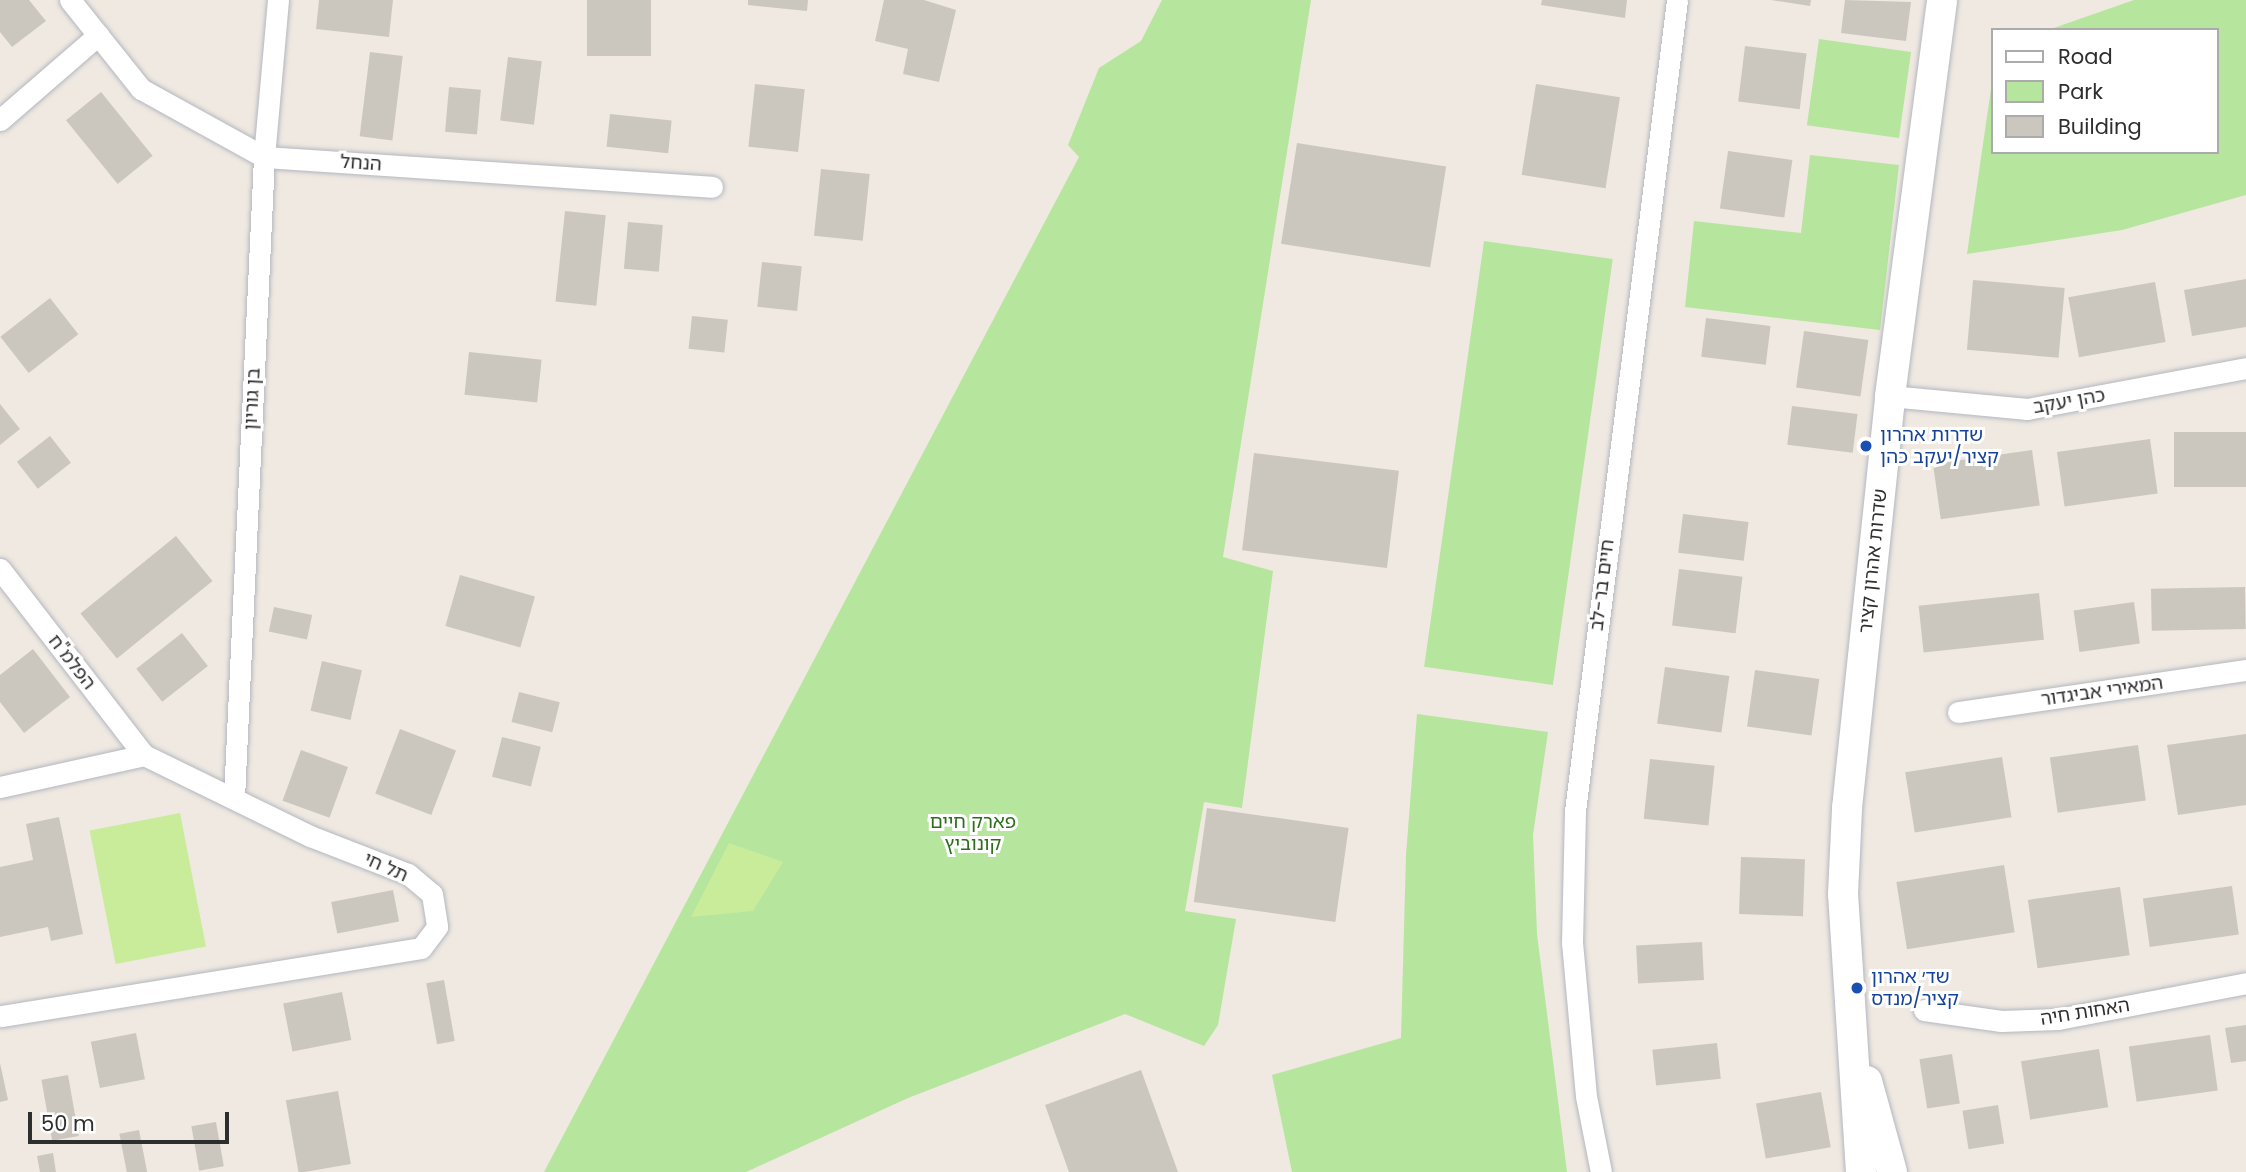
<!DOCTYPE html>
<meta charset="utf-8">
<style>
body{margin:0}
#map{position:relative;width:2246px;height:1172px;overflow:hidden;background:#efe9e1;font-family:Poppins,"Noto Sans Hebrew",sans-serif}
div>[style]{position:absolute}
.green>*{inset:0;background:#b6e59e;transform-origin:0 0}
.pitch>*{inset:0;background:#c9ec9a;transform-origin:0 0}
.building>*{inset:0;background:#cbc7bf;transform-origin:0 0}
.roads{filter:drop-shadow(0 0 2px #b4b7c1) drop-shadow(0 0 2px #b4b7c1)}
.street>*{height:21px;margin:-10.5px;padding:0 10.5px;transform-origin:10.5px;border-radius:10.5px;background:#fff}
.secondary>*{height:30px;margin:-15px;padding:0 15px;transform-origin:15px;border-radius:15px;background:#fff}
.dots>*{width:19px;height:19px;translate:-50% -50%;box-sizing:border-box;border:4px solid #fff;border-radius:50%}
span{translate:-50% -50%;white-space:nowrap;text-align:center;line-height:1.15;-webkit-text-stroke:6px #fff;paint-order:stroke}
.street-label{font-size:19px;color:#2e2e2e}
.transit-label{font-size:19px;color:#164399}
.left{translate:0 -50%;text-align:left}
.park-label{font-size:19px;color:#2c6e1b}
.legend{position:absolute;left:1991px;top:28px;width:228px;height:126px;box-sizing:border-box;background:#fff;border:2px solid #ababab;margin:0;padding:9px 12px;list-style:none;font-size:21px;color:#2e2e2e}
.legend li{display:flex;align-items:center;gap:14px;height:35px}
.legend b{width:35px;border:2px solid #ababab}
.scale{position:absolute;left:28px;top:1112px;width:201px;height:32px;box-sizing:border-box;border:4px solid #2e2e2e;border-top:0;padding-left:9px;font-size:21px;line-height:24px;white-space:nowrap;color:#2e2e2e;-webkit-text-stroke:5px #fff;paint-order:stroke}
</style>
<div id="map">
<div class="green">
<i style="clip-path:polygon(1162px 0,1311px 0,1223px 557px,1273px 571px,1242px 808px,1204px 802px,1185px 911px,1236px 919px,1218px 1025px,1204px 1046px,1125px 1014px,908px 1098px,746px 1172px,544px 1172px,1079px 157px,1068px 145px,1099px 68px,1141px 41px)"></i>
<i style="clip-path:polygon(2134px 0,2246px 0,2246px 195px,2122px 230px,1967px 254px,1992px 82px,1992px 152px,2216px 152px,2216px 30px,2048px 30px)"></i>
<i style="left:1819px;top:39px;width:93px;height:87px;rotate:8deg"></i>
<i style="clip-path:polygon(1810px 155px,1899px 165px,1880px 330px,1685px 307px,1694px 221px,1801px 233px)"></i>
<i style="left:1484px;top:241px;width:130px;height:430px;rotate:8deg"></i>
<i style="clip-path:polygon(1417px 714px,1548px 732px,1533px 835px,1537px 934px,1567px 1172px,1292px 1172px,1272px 1075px,1401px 1038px,1406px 855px)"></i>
</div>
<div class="pitch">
<i style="left:180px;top:813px;width:136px;height:92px;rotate:79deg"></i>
<i style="clip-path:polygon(729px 843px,783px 862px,753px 911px,691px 917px)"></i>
</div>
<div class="building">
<i style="clip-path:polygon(0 0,29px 0,46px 21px,12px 47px,0 32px)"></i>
<i style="clip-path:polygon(319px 0,393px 0,389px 37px,316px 29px)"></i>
<i style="left:587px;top:0;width:64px;height:56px"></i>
<i style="clip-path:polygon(748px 0,808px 0,807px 11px,748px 5px)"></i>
<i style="clip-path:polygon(884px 0,924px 0,956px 10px,939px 82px,903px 74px,908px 49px,875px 41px)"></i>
<i style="clip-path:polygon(1542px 0,1627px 0,1625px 18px,1541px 5px)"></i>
<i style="clip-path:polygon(1771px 0,1811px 0,1810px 6px)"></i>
<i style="clip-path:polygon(1845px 0,1911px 2px,1906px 41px,1841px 33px)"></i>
<i style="left:1745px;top:46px;width:62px;height:56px;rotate:7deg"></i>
<i style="left:370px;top:52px;width:33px;height:85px;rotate:7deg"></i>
<i style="left:508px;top:57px;width:34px;height:64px;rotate:7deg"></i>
<i style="left:755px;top:84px;width:50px;height:63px;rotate:6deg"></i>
<i style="left:1536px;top:84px;width:85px;height:92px;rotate:9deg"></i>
<i style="left:449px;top:87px;width:32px;height:45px;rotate:5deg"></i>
<i style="left:101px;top:92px;width:82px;height:45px;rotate:51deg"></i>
<i style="left:610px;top:114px;width:62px;height:33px;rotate:6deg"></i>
<i style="left:1297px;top:143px;width:151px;height:102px;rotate:9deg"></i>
<i style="left:1728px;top:151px;width:65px;height:58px;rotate:8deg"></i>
<i style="left:821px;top:169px;width:49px;height:67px;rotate:6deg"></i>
<i style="left:565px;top:211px;width:41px;height:91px;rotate:6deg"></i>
<i style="left:628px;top:222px;width:35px;height:47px;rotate:5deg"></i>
<i style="left:762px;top:262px;width:40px;height:45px;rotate:6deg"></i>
<i style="clip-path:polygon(2246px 279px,2246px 327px,2192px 336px,2184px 290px)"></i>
<i style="left:1973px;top:280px;width:92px;height:70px;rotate:5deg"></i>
<i style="left:2155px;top:282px;width:61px;height:88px;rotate:80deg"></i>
<i style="left:50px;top:298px;width:46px;height:63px;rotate:52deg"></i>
<i style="left:692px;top:316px;width:36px;height:33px;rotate:6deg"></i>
<i style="left:1706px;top:318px;width:65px;height:39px;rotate:7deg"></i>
<i style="left:1804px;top:331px;width:65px;height:57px;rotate:8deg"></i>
<i style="left:469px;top:352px;width:73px;height:43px;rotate:6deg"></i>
<i style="clip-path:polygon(0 404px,20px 429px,0 445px)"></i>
<i style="left:1792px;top:406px;width:66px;height:39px;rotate:7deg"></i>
<i style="left:2246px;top:432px;width:55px;height:72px;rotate:90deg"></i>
<i style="left:50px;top:436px;width:34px;height:42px;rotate:52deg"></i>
<i style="left:2150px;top:439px;width:55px;height:94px;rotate:82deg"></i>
<i style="left:2032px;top:450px;width:56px;height:100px;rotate:82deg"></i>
<i style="left:1254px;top:453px;width:146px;height:98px;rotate:7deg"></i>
<i style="left:1683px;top:514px;width:66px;height:39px;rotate:7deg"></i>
<i style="left:176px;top:536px;width:58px;height:123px;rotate:51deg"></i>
<i style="left:1679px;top:569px;width:64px;height:57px;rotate:7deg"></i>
<i style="left:460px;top:575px;width:78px;height:53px;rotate:16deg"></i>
<i style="left:2245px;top:587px;width:42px;height:94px;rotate:89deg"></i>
<i style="left:2039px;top:593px;width:47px;height:121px;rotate:84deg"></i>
<i style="left:2134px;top:602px;width:42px;height:61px;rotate:82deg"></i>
<i style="left:274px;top:607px;width:39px;height:25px;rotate:12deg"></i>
<i style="left:182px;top:633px;width:42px;height:58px;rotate:52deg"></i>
<i style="clip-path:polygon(33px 649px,70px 697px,24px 733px,0 702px,0 675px)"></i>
<i style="left:322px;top:661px;width:41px;height:51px;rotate:13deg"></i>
<i style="left:1665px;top:667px;width:65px;height:57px;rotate:8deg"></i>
<i style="left:1755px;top:670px;width:65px;height:57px;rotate:8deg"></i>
<i style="left:519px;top:692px;width:42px;height:31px;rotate:14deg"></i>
<i style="left:400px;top:729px;width:60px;height:69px;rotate:21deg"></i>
<i style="clip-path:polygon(2246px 734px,2246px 805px,2178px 815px,2167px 745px)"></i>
<i style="left:502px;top:737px;width:40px;height:41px;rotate:14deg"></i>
<i style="left:2138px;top:745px;width:56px;height:89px;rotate:82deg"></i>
<i style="left:301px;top:750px;width:50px;height:54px;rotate:20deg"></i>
<i style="left:2002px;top:757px;width:61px;height:98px;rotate:81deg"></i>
<i style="left:1650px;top:759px;width:65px;height:60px;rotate:6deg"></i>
<i style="left:1207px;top:808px;width:143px;height:95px;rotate:8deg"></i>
<i style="clip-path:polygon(59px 817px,83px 934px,51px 941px,48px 927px,0 937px,0 867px,33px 860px,26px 824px)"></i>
<i style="left:1741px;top:857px;width:64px;height:57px;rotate:2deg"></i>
<i style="left:2004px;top:865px;width:68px;height:109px;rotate:81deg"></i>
<i style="left:2232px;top:886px;width:49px;height:90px;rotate:82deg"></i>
<i style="left:2120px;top:887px;width:69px;height:93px;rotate:82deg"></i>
<i style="left:393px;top:890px;width:32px;height:63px;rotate:79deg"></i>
<i style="left:1702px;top:942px;width:38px;height:66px;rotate:87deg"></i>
<i style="left:444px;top:980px;width:62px;height:18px;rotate:80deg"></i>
<i style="left:342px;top:992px;width:49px;height:60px;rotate:79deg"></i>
<i style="clip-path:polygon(2246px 1025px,2246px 1061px,2231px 1063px,2225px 1028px)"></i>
<i style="left:136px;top:1033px;width:47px;height:46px;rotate:79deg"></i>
<i style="left:2210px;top:1035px;width:56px;height:82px;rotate:82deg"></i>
<i style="left:1717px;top:1043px;width:36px;height:65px;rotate:84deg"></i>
<i style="left:2099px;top:1049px;width:59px;height:79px;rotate:81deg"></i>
<i style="left:1952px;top:1054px;width:50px;height:33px;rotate:81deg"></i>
<i style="clip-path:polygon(0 1063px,8px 1100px,0 1102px)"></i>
<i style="clip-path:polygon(1141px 1070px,1178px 1172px,1069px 1172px,1045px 1105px)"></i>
<i style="left:68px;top:1075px;width:62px;height:27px;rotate:80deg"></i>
<i style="left:338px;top:1091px;width:74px;height:53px;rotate:80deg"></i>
<i style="left:1821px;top:1092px;width:56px;height:66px;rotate:80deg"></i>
<i style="left:1998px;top:1105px;width:39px;height:36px;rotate:81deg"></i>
<i style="left:216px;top:1122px;width:45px;height:25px;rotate:80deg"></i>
<i style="left:139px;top:1130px;width:43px;height:20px;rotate:79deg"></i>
<i style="clip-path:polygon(53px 1153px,56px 1172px,40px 1172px,37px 1156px)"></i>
</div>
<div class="roads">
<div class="street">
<i style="left:70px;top:0;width:114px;rotate:51.4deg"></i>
<i style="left:141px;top:89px;width:141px;rotate:28.9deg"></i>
<i style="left:264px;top:157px;width:449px;rotate:3.8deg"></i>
<i style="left:0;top:120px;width:130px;rotate:-40.9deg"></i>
<i style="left:1890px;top:396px;width:138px;rotate:5.4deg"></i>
<i style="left:2027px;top:409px;width:223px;rotate:-10.6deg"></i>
<i style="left:0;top:569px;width:235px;rotate:52.3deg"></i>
<i style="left:1958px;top:712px;width:291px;rotate:-8.3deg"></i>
<i style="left:0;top:787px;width:148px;rotate:-12.5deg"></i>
<i style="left:144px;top:755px;width:185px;rotate:26deg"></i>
<i style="left:310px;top:836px;width:105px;rotate:21.2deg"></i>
<i style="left:408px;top:874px;width:31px;rotate:40deg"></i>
<i style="left:432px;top:894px;width:33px;rotate:81deg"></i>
<i style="left:437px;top:927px;width:26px;rotate:127deg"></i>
<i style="left:421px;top:948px;width:426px;rotate:170.8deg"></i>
<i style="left:234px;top:798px;width:642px;rotate:-87.32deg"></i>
<i style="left:264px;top:157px;width:158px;rotate:-84.9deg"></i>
<i style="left:1924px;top:1010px;width:78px;rotate:8.1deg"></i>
<i style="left:2001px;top:1021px;width:57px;rotate:-2deg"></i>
<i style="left:2058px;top:1019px;width:191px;rotate:-10.8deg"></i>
<i style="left:1601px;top:1172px;width:77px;rotate:-101.2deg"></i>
<i style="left:1586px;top:1096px;width:154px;rotate:-95.2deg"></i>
<i style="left:1572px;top:943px;width:132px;rotate:-88.7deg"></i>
<i style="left:1575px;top:811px;width:817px;rotate:-82.83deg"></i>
</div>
<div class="secondary">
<i style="left:1867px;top:1081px;width:94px;rotate:74.6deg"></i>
<i style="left:1861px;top:1172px;width:279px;rotate:-93.7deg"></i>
<i style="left:1843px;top:894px;width:86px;rotate:-87.3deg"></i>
<i style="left:1847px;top:808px;width:414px;rotate:-84deg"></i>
<i style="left:1890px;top:396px;width:399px;rotate:-82.5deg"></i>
</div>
</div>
<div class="dots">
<i style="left:1866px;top:446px;background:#1a4fb4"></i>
<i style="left:1857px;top:988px;background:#1a4fb4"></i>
</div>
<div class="street-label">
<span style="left:361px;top:163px;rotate:4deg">הנחל</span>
<span style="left:252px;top:399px;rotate:-87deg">בן גוריון</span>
<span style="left:2069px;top:401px;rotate:-10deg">כהן יעקב</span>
<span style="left:1873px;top:561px;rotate:-84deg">שדרות אהרון קציר</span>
<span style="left:1602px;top:585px;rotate:-83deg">חיים בר-לב</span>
<span style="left:72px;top:662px;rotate:52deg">הפלמ"ח</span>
<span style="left:2102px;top:691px;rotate:-8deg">המאירי אביגדור</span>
<span style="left:386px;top:867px;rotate:24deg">תל חי</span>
<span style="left:2085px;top:1012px;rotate:-9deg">האחות חיה</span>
</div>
<div class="transit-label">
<span class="left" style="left:1880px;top:446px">שדרות אהרון<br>קציר/יעקב כהן</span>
<span class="left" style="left:1871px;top:988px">שד׳ אהרון<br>קציר/מנדס</span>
</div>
<div class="park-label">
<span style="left:973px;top:833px">פארק חיים<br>קונוביץ</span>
</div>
<ul class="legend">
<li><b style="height:9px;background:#fff"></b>Road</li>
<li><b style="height:19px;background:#b6e59e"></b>Park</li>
<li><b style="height:19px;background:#cbc7bf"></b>Building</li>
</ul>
<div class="scale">50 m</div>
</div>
